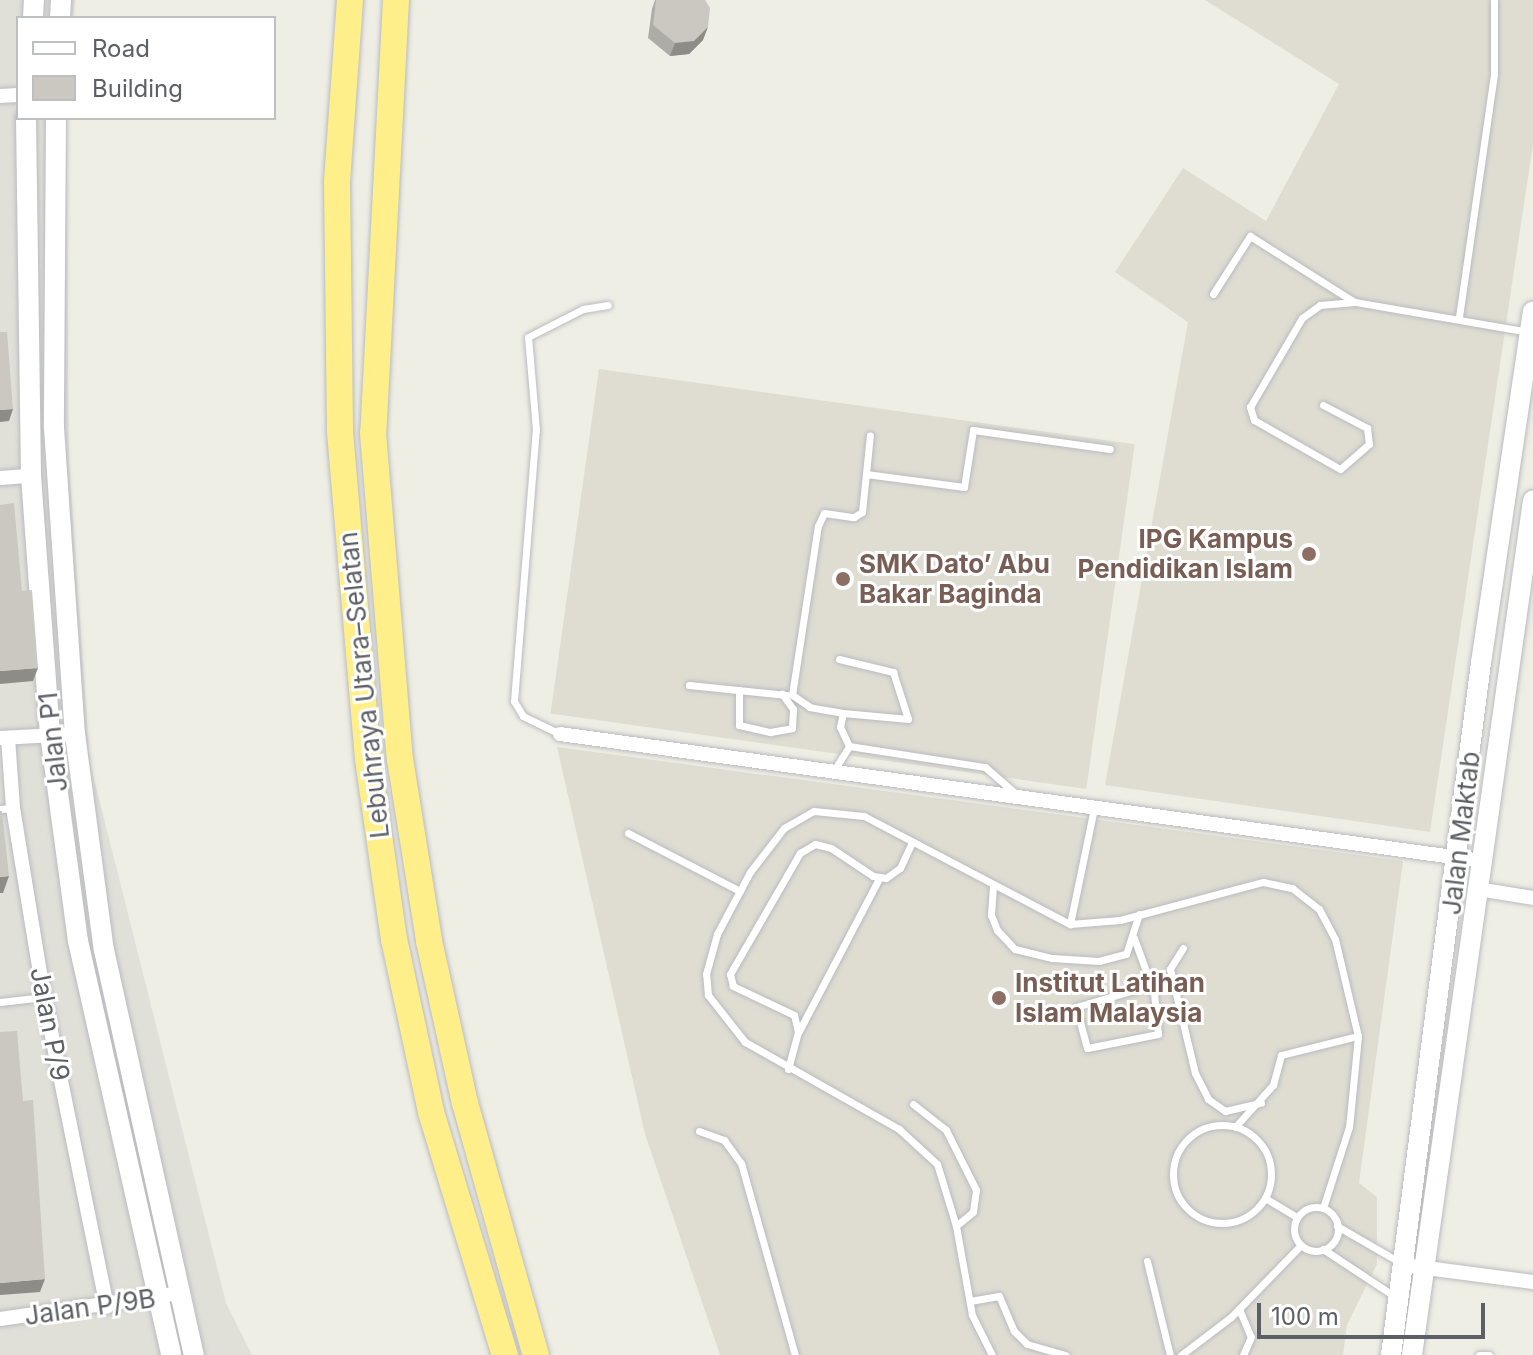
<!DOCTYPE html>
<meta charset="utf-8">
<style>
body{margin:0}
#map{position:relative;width:1533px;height:1355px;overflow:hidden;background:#efeee4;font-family:Inter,sans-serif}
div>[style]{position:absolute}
.industrial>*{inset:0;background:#e0dfd8}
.education>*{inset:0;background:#dfddd2;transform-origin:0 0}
.roads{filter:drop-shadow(0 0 2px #b9bbc0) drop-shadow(0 0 2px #b9bbc0)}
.lane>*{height:7px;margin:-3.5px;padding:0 3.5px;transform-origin:3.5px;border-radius:3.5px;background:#fff}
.lane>.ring{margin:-3.5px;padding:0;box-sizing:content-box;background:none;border:7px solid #fff;border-radius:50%}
.street>*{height:14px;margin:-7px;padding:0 7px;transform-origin:7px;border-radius:7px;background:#fff}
.secondary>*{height:20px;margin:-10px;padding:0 10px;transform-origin:10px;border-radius:10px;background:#fff}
.highway>*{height:26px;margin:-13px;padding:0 13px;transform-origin:13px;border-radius:13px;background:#ffef8b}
.wall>*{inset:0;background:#aeaca6}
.shaded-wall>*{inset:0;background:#8d8c87}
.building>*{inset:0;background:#cac8c1}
.dots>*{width:22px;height:22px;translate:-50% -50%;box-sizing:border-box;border:4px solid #fff;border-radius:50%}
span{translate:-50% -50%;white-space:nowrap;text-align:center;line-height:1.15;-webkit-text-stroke:6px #fff;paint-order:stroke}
.education-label{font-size:26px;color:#785e54;font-weight:700}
.right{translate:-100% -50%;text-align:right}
.left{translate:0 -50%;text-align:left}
.street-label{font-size:26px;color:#5c5f65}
.legend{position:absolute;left:16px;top:16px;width:260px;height:104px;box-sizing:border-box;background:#fff;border:2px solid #bebfc1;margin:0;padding:10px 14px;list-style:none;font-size:24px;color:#5c5f65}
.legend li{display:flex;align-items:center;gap:16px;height:40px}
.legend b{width:40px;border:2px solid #bebfc1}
.scale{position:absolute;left:1257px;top:1303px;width:228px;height:36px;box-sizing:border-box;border:4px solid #5c5f65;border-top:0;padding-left:10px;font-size:24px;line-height:28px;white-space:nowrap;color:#5c5f65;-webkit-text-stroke:6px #fff;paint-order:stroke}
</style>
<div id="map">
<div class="industrial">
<i style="clip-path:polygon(0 0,75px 0,73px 18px,18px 18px,18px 118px,66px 118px,69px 462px,90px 763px,226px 1303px,252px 1355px,0 1355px)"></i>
</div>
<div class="education">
<i style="clip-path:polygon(1205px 0,1533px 0,1533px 144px,1430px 832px,1105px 785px,1188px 322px,1115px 272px,1183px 168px,1266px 221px,1339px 84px)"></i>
<i style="left:599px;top:369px;width:541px;height:348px;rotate:8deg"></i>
<i style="clip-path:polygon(557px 747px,1403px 861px,1359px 1183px,1377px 1197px,1377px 1264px,1347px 1325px,1343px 1355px,720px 1355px,645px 1134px)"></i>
</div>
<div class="roads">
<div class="lane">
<i style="left:1213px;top:294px;width:69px;rotate:-57.5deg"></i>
<i style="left:1250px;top:236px;width:122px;rotate:32.3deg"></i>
<i style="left:1459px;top:317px;width:246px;rotate:-81.8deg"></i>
<i style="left:1494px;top:74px;width:74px;rotate:-90deg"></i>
<i style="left:1323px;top:405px;width:50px;rotate:27.6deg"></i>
<i style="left:1367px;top:428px;width:16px;rotate:83deg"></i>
<i style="left:1369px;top:444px;width:38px;rotate:139deg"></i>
<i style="left:1340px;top:469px;width:99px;rotate:-150.3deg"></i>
<i style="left:1254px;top:420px;width:14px;rotate:-107deg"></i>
<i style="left:1250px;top:407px;width:103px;rotate:-59.7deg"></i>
<i style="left:1302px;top:318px;width:22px;rotate:-36deg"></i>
<i style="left:1320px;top:305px;width:35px;rotate:-5deg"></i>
<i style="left:1355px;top:302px;width:176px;rotate:9.8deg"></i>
<i style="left:866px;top:474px;width:99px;rotate:7.6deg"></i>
<i style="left:964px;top:487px;width:58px;rotate:-81deg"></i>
<i style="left:973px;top:430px;width:138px;rotate:7.9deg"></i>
<i style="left:839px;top:659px;width:56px;rotate:13.5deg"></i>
<i style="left:893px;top:672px;width:49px;rotate:72.3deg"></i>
<i style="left:908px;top:719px;width:65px;rotate:-174.7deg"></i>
<i style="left:689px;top:685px;width:98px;rotate:5.9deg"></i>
<i style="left:739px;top:690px;width:35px;rotate:90deg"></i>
<i style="left:739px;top:725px;width:32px;rotate:13deg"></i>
<i style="left:770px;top:732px;width:22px;rotate:-10deg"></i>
<i style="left:792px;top:728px;width:19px;rotate:-87deg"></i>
<i style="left:793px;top:709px;width:19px;rotate:-126deg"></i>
<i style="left:560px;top:734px;width:41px;rotate:-154.1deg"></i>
<i style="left:523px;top:716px;width:17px;rotate:-121deg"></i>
<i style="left:514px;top:701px;width:272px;rotate:-85.4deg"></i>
<i style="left:536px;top:430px;width:93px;rotate:-94.9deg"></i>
<i style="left:528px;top:337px;width:62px;rotate:-27deg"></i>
<i style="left:583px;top:309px;width:25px;rotate:-9deg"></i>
<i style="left:849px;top:746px;width:21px;rotate:-115deg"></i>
<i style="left:840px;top:727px;width:14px;rotate:-78deg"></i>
<i style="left:843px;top:713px;width:34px;rotate:-170deg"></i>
<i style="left:810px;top:707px;width:22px;rotate:-146deg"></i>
<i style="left:792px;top:695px;width:171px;rotate:-81.3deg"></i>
<i style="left:818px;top:526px;width:14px;rotate:-65deg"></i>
<i style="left:824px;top:513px;width:30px;rotate:8deg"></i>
<i style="left:854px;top:517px;width:9px;rotate:-32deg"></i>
<i style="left:862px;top:512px;width:77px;rotate:-84.1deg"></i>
<i style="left:833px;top:772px;width:31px;rotate:-58deg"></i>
<i style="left:849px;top:746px;width:138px;rotate:8.8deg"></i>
<i style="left:985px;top:767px;width:40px;rotate:41deg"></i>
<i style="left:0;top:809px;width:13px;rotate:-4deg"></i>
<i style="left:628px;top:833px;width:126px;rotate:27.4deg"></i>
<i style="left:993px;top:886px;width:29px;rotate:94deg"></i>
<i style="left:991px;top:915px;width:16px;rotate:68deg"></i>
<i style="left:997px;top:930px;width:26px;rotate:47deg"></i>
<i style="left:1015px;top:949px;width:38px;rotate:14deg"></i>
<i style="left:1052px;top:958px;width:47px;rotate:3.7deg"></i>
<i style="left:1099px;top:961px;width:28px;rotate:-15deg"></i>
<i style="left:1126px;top:954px;width:42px;rotate:-72deg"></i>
<i style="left:1070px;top:924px;width:118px;rotate:-78.3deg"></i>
<i style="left:1134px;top:938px;width:50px;rotate:70.1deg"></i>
<i style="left:1151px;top:985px;width:9px;rotate:69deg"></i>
<i style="left:1154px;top:993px;width:41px;rotate:84.4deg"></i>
<i style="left:1158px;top:1034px;width:72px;rotate:168.8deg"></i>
<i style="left:1087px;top:1048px;width:42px;rotate:-105deg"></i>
<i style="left:1076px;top:1007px;width:78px;rotate:-16.3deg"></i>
<i style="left:1151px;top:985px;width:22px;rotate:-5deg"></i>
<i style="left:1183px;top:948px;width:25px;rotate:122deg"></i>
<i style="left:1170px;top:969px;width:107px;rotate:76.5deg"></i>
<i style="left:1195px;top:1073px;width:29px;rotate:63deg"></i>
<i style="left:1208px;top:1099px;width:21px;rotate:35deg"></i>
<i style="left:1225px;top:1111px;width:37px;rotate:-13deg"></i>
<i style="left:0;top:1002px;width:44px;rotate:-6.5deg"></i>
<i style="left:799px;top:1031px;width:174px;rotate:-62.3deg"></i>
<i style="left:788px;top:1069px;width:38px;rotate:-75deg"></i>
<i style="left:798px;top:1032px;width:17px;rotate:-103deg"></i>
<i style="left:794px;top:1015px;width:68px;rotate:-154.6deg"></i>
<i style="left:733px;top:986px;width:12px;rotate:-104deg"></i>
<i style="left:730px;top:974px;width:140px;rotate:-60deg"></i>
<i style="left:800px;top:853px;width:17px;rotate:-31deg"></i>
<i style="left:815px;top:844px;width:16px;rotate:14deg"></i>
<i style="left:831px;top:848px;width:50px;rotate:33.7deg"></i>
<i style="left:873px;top:876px;width:13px;rotate:9deg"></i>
<i style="left:886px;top:878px;width:17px;rotate:-36deg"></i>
<i style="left:900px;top:868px;width:29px;rotate:-65deg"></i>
<i style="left:913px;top:1104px;width:42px;rotate:38.2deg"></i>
<i style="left:946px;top:1130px;width:67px;rotate:63.4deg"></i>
<i style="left:976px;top:1190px;width:22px;rotate:98deg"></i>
<i style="left:973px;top:1212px;width:22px;rotate:141deg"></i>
<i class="ring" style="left:1173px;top:1125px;width:91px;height:91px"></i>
<i style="left:1235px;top:1127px;width:57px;rotate:-47.9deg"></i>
<i style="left:1273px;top:1085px;width:31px;rotate:-75deg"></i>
<i style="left:1281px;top:1055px;width:79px;rotate:-13.9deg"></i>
<i style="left:699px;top:1131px;width:27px;rotate:20deg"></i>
<i style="left:724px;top:1140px;width:29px;rotate:54deg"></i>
<i style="left:741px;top:1163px;width:199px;rotate:74.3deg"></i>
<i style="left:1265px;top:1198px;width:37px;rotate:31deg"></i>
<i class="ring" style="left:1294px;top:1207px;width:37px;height:37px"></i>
<i style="left:1337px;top:1226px;width:74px;rotate:30deg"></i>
<i style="left:1323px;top:1249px;width:85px;rotate:33.5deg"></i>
<i style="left:1147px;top:1261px;width:97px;rotate:76.3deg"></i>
<i style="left:970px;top:1301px;width:29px;rotate:-10deg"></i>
<i style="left:999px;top:1296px;width:38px;rotate:67deg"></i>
<i style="left:1014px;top:1331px;width:18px;rotate:45deg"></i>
<i style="left:1027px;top:1344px;width:40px;rotate:16deg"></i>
<i style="left:1239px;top:1309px;width:30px;rotate:67deg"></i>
<i style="left:1251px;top:1337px;width:20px;rotate:114deg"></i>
<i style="left:992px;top:1355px;width:45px;rotate:-116.6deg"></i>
<i style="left:972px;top:1315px;width:90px;rotate:-100.2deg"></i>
<i style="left:956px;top:1226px;width:65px;rotate:-107deg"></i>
<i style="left:937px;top:1164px;width:52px;rotate:-137.4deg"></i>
<i style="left:899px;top:1129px;width:177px;rotate:-150.5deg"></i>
<i style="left:745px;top:1042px;width:60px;rotate:-128.2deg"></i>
<i style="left:708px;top:995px;width:21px;rotate:-95deg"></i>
<i style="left:706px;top:974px;width:41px;rotate:-74.6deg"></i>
<i style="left:717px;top:934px;width:70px;rotate:-62deg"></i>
<i style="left:750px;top:872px;width:56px;rotate:-52.3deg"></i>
<i style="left:784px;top:828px;width:34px;rotate:-30deg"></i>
<i style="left:814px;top:811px;width:50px;rotate:5.7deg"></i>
<i style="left:864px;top:816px;width:233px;rotate:27.7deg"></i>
<i style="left:1070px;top:924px;width:50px;rotate:-4.6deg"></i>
<i style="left:1120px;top:920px;width:148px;rotate:-14.9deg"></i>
<i style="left:1263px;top:882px;width:30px;rotate:12deg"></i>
<i style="left:1292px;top:888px;width:34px;rotate:38deg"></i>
<i style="left:1319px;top:909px;width:34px;rotate:62deg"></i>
<i style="left:1335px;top:939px;width:100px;rotate:76.7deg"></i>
<i style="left:1358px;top:1036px;width:91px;rotate:95.6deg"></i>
<i style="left:1349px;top:1127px;width:85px;rotate:107.8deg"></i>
<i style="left:1181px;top:1355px;width:63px;rotate:-37.2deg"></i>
<i style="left:1231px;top:1317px;width:100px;rotate:-45.8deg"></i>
<i style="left:1479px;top:1355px;width:10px"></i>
</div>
<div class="street">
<i style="left:0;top:96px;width:18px;rotate:-3deg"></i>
<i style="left:0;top:478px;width:31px;rotate:-4deg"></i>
<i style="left:560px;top:734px;width:931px;rotate:7.84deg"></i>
<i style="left:0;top:738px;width:75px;rotate:-3.1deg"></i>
<i style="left:8px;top:738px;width:70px;rotate:85.9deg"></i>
<i style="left:13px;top:808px;width:192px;rotate:80.7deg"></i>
<i style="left:44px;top:997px;width:316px;rotate:78.5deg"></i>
<i style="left:1478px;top:889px;width:56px;rotate:9.3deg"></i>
<i style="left:1404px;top:1265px;width:130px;rotate:7.5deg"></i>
<i style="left:0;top:1319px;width:183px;rotate:-8.2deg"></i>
</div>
<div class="secondary">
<i style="left:33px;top:18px;width:18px;rotate:-87deg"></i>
<i style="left:60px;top:18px;width:18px;rotate:-87deg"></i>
<i style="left:26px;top:118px;width:358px;rotate:89.2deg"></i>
<i style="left:31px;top:476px;width:259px;rotate:85.8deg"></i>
<i style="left:50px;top:734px;width:209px;rotate:82.3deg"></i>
<i style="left:78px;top:941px;width:424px;rotate:77.3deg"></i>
<i style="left:56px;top:118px;width:310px;rotate:90.4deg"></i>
<i style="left:54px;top:428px;width:307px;rotate:86.1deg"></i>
<i style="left:75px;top:734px;width:218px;rotate:82.4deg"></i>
<i style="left:104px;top:950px;width:415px;rotate:77.5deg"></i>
<i style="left:1391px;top:1355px;width:698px;rotate:-82.59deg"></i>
<i style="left:1481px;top:663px;width:355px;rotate:-81.6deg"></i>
<i style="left:1412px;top:1355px;width:863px;rotate:-81.94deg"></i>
</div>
<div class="highway">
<i style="left:350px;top:0;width:182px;rotate:94.1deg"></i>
<i style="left:337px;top:182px;width:250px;rotate:89.3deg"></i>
<i style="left:340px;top:432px;width:328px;rotate:85.1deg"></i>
<i style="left:368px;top:759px;width:182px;rotate:81.8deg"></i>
<i style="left:394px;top:939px;width:177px;rotate:77.9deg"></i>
<i style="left:431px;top:1112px;width:254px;rotate:73.1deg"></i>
<i style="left:396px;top:0;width:434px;rotate:93deg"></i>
<i style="left:373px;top:433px;width:327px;rotate:85.3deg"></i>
<i style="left:400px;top:759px;width:184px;rotate:80.9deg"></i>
<i style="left:429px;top:941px;width:166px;rotate:77.5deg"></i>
<i style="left:465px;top:1103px;width:262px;rotate:74.3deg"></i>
</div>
</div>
<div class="wall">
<i style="clip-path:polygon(655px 0,705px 0,703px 40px,689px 54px,670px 56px,648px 38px,652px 9px)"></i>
</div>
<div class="shaded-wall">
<i style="clip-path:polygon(708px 27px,703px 40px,689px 54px,670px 56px,675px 43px)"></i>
<i style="clip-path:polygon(13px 409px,9px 421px,0 422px,0 410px)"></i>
<i style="clip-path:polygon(38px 668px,33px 681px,0 684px,0 671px)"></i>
<i style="clip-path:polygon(9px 876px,3px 893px,0 893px,0 877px)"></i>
<i style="clip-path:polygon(45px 1279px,40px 1292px,0 1295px,0 1283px)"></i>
</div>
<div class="building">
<i style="clip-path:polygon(656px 0,705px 0,710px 8px,708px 27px,694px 41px,675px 43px,653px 25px)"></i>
<i style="clip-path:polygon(0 332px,7px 332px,13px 409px,0 410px)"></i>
<i style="clip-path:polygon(14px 503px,22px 591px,32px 590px,38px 668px,0 671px,0 505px)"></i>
<i style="clip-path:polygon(0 811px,2px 811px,9px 876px,0 877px)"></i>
<i style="clip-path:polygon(17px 1031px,23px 1101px,33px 1100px,45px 1279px,0 1283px,0 1032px)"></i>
</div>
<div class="dots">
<i style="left:1309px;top:554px;background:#8d6e63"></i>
<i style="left:843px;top:579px;background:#8d6e63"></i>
<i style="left:999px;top:998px;background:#8d6e63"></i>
</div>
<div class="education-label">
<span class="right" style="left:1293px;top:554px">IPG Kampus<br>Pendidikan Islam</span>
<span class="left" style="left:859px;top:579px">SMK Dato’ Abu<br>Bakar Baginda</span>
<span class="left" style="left:1015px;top:998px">Institut Latihan<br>Islam Malaysia</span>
</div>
<div class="street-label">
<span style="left:364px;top:685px;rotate:-96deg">Lebuhraya Utara–Selatan</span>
<span style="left:53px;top:742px;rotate:-96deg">Jalan P1</span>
<span style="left:1461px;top:833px;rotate:-83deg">Jalan Maktab</span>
<span style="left:50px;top:1024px;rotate:79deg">Jalan P/9</span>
<span style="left:90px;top:1307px;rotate:-8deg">Jalan P/9B</span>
</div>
<ul class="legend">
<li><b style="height:10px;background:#fff"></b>Road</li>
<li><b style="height:22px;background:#cac8c1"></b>Building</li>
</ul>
<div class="scale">100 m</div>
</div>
